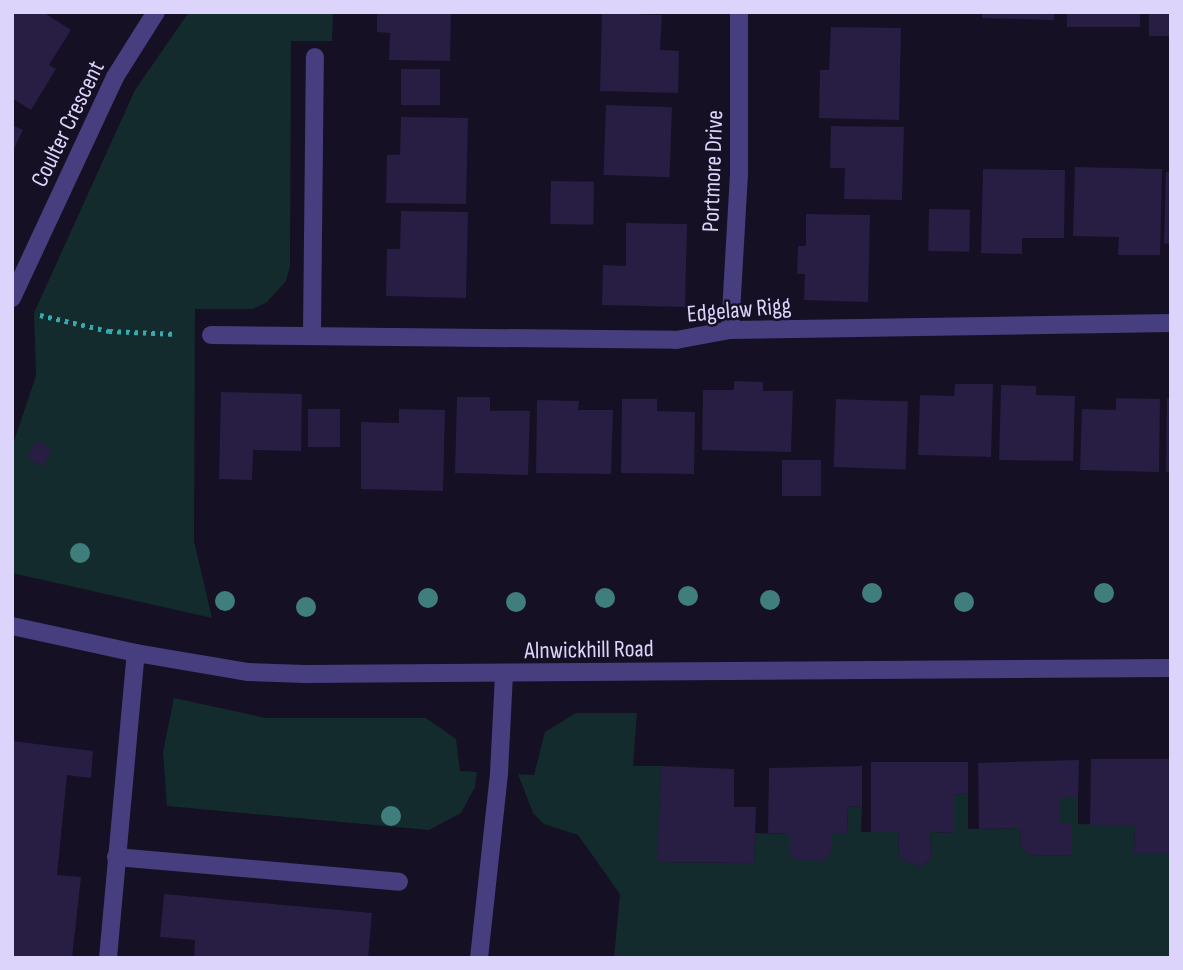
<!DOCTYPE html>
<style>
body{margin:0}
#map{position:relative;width:1183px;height:970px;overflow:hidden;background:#151023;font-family:"Sofia Sans Condensed",sans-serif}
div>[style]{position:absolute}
.green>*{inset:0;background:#132b2d}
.building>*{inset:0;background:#281d43;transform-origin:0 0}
.path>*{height:4.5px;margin-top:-2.25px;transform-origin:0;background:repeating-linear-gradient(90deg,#36aaae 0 3.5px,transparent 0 8.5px)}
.service>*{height:18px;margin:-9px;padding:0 9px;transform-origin:9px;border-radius:9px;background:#463e7f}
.minor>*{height:18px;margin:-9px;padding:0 9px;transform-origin:9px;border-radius:9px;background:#463e7f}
.tertiary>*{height:18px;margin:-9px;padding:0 9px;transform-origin:9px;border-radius:9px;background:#463e7f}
.trees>*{width:20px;height:20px;margin:-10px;border-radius:50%;background:#407e7d}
span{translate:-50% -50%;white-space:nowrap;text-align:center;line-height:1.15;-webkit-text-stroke:5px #151023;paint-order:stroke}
.street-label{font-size:24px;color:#ddd4fc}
.frame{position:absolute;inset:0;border:14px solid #ddd4fc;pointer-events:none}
</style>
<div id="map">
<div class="green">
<i style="clip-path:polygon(189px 12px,333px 12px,332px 41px,291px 41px,290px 266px,286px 281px,266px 303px,253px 309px,195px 309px,194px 541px,212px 618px,12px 573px,12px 447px,36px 376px,34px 313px,135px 90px)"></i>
<i style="clip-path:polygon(174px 698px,266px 718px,426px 718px,456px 739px,460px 771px,477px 772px,475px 787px,461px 813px,429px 830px,167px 806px,163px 752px)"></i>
<i style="clip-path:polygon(576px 713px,637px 713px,633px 766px,661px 766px,658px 862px,754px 863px,755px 833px,789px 834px,789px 853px,831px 833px,847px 832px,848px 807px,862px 806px,861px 832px,898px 832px,899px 858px,920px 867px,931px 859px,930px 832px,954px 833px,954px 795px,968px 793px,968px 829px,1020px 828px,1021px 848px,1032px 856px,1071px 855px,1071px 823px,1059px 823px,1059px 797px,1078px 797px,1078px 824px,1135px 825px,1134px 853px,1171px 853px,1171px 958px,614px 958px,620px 894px,578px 835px,544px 824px,533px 813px,518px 774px,534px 775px,545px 732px)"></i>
</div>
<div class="building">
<i style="clip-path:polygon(12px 12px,43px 12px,71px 30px,49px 65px,56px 69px,31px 110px,12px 98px)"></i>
<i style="clip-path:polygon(377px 12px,451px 12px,450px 61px,389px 60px,390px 33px,377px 32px)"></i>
<i style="clip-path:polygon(982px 12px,1054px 12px,1054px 20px,982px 18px)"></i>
<i style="left:1067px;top:12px;width:73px;height:15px"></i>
<i style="left:1149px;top:12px;width:22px;height:24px"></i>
<i style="clip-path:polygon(602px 13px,662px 15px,660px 50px,679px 51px,678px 93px,600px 91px)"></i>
<i style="clip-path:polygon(831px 27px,901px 28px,899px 120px,819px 118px,820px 70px,829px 70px)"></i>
<i style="left:401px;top:69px;width:39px;height:36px"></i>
<i style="left:606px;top:105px;width:66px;height:70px;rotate:2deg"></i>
<i style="clip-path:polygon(401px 117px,468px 118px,466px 204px,386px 203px,387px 155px,400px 155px)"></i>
<i style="clip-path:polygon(12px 125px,23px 130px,12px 153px)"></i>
<i style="clip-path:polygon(831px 126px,904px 127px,902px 200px,844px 199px,845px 168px,830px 168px)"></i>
<i style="clip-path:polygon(1075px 167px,1162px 169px,1160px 255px,1118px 255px,1119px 237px,1073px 236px)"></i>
<i style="clip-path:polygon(983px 169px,1065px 170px,1064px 238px,1022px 238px,1022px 254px,981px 253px)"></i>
<i style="clip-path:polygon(1166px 172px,1171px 172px,1171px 244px,1164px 243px)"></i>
<i style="left:551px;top:181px;width:43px;height:43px;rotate:1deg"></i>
<i style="left:929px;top:209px;width:41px;height:42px;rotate:1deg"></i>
<i style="clip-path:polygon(401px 211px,468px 212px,466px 298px,386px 296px,387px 249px,400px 249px)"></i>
<i style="clip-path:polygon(806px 214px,870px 215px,868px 302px,804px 300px,805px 274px,797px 274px,798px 246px,806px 246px)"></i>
<i style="clip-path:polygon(626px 223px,687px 224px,685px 307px,602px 305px,603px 265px,626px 266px)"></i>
<i style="clip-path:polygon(734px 381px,763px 382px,763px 391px,793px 391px,791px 452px,702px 450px,703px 390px,734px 390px)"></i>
<i style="clip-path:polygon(955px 384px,993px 384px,991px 457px,918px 455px,920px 395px,954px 396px)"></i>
<i style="clip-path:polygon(1001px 385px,1036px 386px,1036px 395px,1075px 396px,1073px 461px,999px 460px)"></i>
<i style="clip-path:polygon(221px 392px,302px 394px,301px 451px,253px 450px,252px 480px,219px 479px)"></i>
<i style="clip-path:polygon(457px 397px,490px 397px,490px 411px,530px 411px,528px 475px,455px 473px)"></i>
<i style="clip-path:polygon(1116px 398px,1160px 399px,1159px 472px,1080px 470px,1082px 409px,1116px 410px)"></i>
<i style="clip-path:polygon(1167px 398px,1171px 398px,1171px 472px,1166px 472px)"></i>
<i style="clip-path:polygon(622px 399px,657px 399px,657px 411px,695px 412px,694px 474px,621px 473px)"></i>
<i style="left:836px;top:399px;width:72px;height:68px;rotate:2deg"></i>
<i style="clip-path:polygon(537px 400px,579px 401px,578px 410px,613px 410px,611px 474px,536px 473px)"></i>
<i style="left:308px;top:409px;width:32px;height:38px"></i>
<i style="clip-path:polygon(399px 409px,445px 410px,443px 491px,361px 489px,361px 422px,399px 423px)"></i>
<i style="left:35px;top:441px;width:18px;height:20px;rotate:22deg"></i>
<i style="left:782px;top:460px;width:39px;height:36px"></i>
<i style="clip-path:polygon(12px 741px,93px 751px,91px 778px,67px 775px,57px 875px,81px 877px,72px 958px,12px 958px)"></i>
<i style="clip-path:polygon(1091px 759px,1171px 759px,1171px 853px,1134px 853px,1135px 825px,1090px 825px)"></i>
<i style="clip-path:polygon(1079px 760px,1078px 797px,1059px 797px,1059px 823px,1071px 823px,1071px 855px,1032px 856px,1021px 848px,1020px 828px,979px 829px,978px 763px)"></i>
<i style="clip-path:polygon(871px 762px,968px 762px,968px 793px,954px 795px,954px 833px,930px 832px,931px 859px,920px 867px,899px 858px,898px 832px,871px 832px)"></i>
<i style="clip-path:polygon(661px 766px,734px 769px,734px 807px,756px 807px,754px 863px,657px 862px)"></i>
<i style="clip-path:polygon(862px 766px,862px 806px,848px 807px,847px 833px,831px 833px,831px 852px,824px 861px,796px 860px,789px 853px,789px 834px,768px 833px,769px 768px)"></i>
<i style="clip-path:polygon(164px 894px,372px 913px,368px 958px,194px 958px,195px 940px,160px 937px)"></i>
</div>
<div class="path">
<i style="left:40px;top:315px;width:71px;rotate:13.1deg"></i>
<i style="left:109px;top:331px;width:68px;rotate:2.5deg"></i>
</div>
<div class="service">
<i style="left:116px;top:857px;width:284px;rotate:5deg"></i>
<i style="left:108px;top:958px;width:306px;rotate:-84.8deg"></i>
<i style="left:479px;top:958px;width:186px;rotate:-83.8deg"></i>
<i style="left:499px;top:773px;width:98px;rotate:-87.1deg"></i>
</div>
<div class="minor">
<i style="left:12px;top:298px;width:244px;rotate:-65deg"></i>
<i style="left:115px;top:77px;width:77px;rotate:-57.8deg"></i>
<i style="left:730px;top:330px;width:155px;rotate:-86.7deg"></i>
<i style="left:739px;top:175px;width:163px;rotate:-90deg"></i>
<i style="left:312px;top:333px;width:276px;rotate:-89.4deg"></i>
<i style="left:211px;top:335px;width:465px;rotate:0.6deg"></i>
<i style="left:676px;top:340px;width:55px;rotate:-10.5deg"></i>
<i style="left:730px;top:330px;width:441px;rotate:-0.9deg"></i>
</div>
<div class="tertiary">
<i style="left:12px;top:626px;width:127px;rotate:12.3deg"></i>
<i style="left:136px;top:653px;width:114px;rotate:9.6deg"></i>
<i style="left:248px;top:672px;width:57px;rotate:2deg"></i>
<i style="left:305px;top:674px;width:866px;rotate:-0.4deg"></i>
</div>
<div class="trees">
<i style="left:80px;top:553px"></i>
<i style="left:872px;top:593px"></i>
<i style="left:1104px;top:593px"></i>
<i style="left:688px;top:596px"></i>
<i style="left:428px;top:598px"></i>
<i style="left:605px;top:598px"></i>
<i style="left:770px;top:600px"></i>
<i style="left:225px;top:601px"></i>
<i style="left:516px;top:602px"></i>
<i style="left:964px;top:602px"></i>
<i style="left:306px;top:607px"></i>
<i style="left:391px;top:816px"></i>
</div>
<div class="street-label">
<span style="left:68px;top:124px;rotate:-64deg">Coulter Crescent</span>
<span style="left:713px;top:171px;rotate:-88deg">Portmore Drive</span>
<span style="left:739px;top:310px;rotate:-5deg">Edgelaw Rigg</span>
<span style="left:589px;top:650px;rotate:-1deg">Alnwickhill Road</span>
</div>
<div class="frame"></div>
</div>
